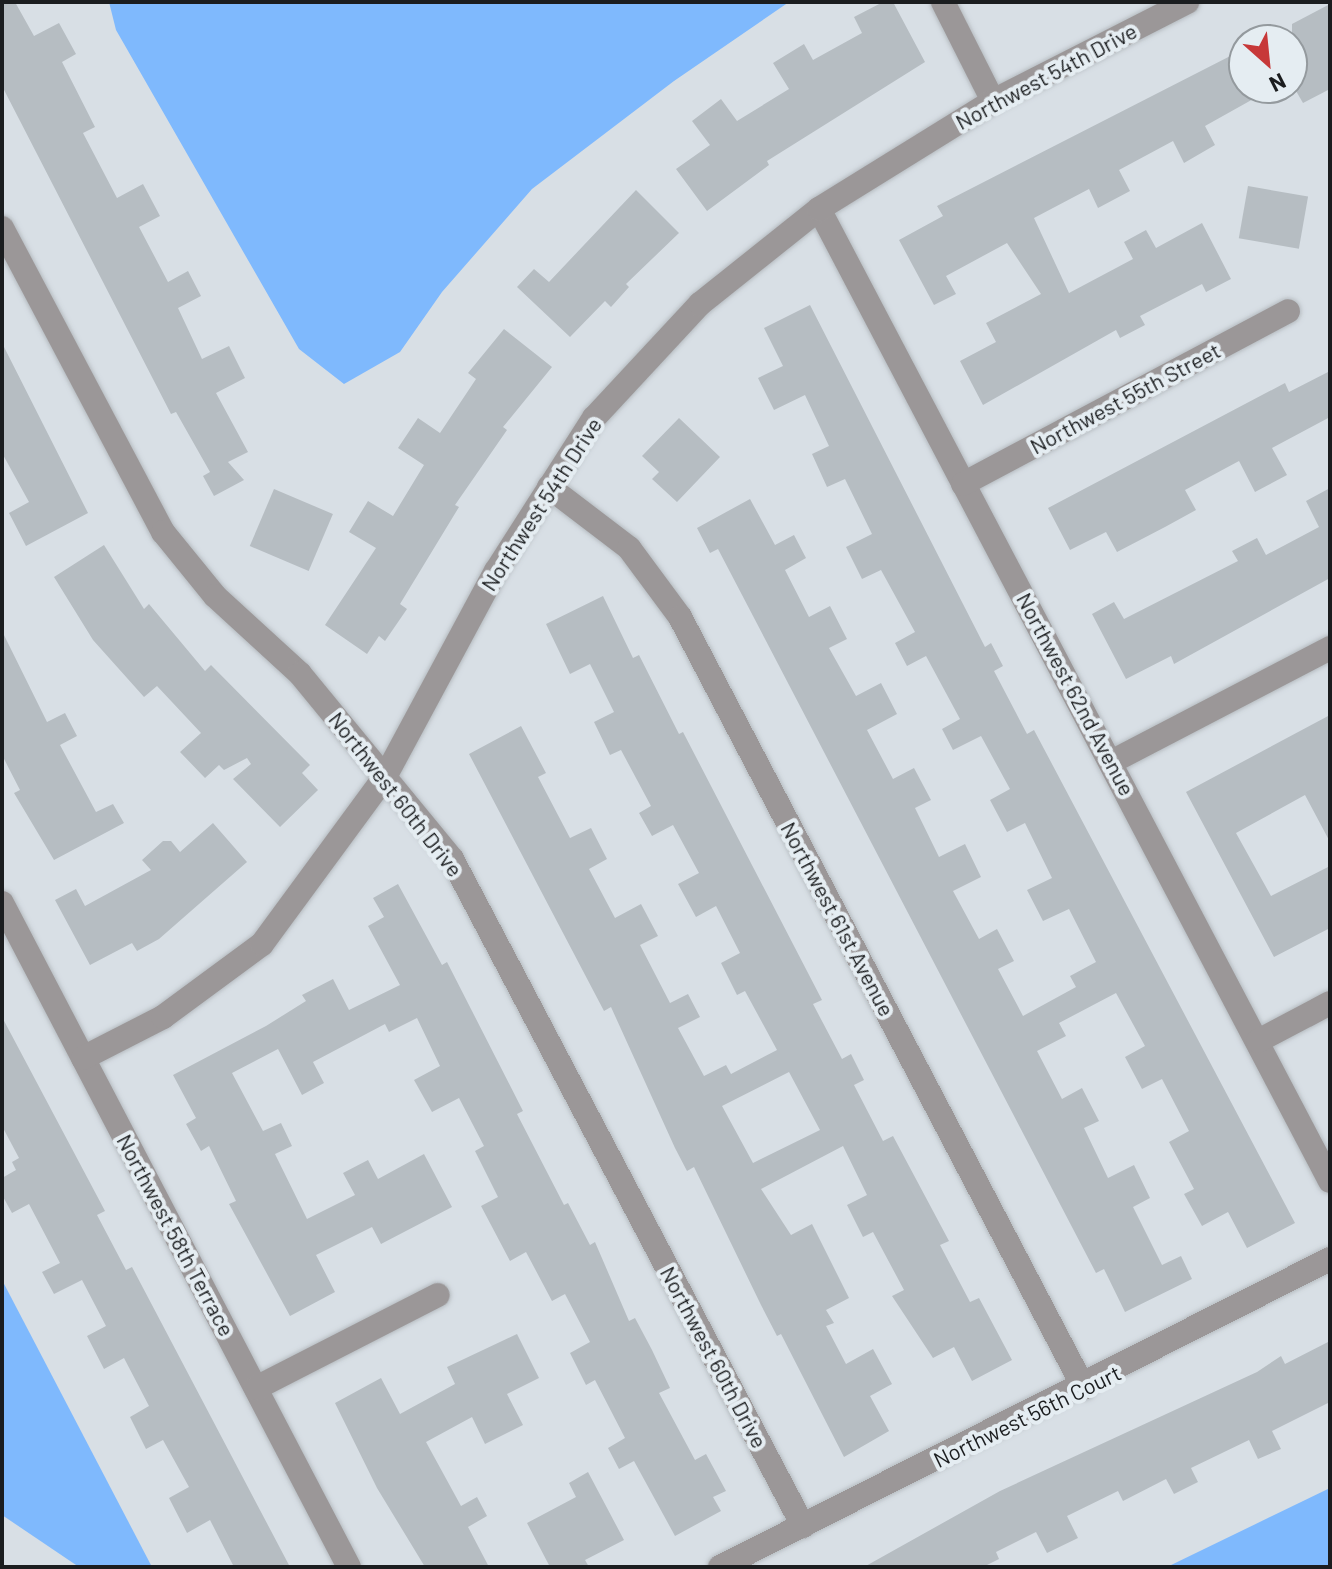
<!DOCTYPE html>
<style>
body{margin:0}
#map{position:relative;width:1332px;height:1569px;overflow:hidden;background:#d8dfe5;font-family:Barlow,sans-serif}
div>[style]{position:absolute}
.water>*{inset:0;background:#7fb9fd}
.building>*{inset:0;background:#b6bdc2;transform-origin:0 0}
.roads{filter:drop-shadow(0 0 2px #b6bcc1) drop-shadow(0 0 2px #b6bcc1)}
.minor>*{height:24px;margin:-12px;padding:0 12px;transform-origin:12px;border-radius:12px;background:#9b9798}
span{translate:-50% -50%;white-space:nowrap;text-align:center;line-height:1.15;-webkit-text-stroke:8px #e5edf2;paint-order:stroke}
.street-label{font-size:22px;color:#1b1d1f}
.frame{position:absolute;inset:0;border:4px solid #1b1d1f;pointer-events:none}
.north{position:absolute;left:1228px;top:24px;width:80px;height:80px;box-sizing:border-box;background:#e5edf2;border:2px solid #949a9e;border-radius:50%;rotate:153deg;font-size:22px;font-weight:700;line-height:32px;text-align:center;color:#1b1d1f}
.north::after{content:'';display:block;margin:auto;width:28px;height:36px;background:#c73839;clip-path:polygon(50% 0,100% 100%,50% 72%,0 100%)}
</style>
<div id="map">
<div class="water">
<i style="clip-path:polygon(109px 2px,789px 2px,674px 81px,532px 189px,442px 292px,400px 352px,344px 384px,299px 349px,116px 30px)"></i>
<i style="clip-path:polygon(2px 1280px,152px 1567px,79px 1567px,2px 1515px)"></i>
<i style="clip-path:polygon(1330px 1488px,1330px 1567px,1167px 1567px)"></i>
</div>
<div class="building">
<i style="clip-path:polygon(2px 2px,15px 2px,34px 36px,59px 23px,76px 54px,62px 62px,95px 127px,83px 133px,117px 198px,143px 184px,160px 216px,139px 227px,168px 282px,188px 271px,201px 296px,178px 308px,202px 359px,229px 346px,245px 378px,216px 393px,248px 452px,228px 462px,244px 480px,214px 496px,203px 476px,210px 472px,176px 412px,171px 414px,2px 86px)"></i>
<i style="clip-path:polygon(883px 2px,893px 2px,925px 62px,767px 161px,769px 165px,707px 211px,676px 169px,710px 145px,692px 121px,721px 99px,737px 121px,789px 89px,773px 63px,804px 44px,813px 60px,862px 33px,854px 17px)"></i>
<i style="clip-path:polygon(1330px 4px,1330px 89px,1303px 103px,1292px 84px,1292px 24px)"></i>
<i style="clip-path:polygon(1244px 49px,1244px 88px,1273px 88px,1205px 126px,1215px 145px,1184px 163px,1173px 141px,1119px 170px,1130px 191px,1098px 208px,1089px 189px,1034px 218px,1069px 293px,1133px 259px,1124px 242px,1146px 230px,1156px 248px,1202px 223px,1231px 279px,1206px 292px,1202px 284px,1140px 316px,1145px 325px,1120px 338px,1116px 330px,983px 405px,960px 361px,996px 342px,986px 323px,1041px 294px,1007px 243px,946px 276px,956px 294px,934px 305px,899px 240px,943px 216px,937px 206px)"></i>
<i style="left:1248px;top:186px;width:61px;height:53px;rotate:10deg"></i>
<i style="clip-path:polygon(636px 190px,679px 233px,626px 284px,629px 287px,611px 307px,605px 301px,570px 337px,517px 287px,534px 269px,549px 282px)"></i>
<i style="clip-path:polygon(810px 305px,985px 647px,991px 643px,1003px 666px,994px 671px,1027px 734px,1034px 730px,1295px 1223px,1247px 1248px,1228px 1212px,1202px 1226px,1184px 1194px,1194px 1189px,1169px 1142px,1189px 1131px,1162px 1079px,1142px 1089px,1125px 1057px,1145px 1046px,1116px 993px,1059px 1023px,1066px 1036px,1037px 1051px,1062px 1099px,1082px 1088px,1099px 1121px,1084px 1128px,1108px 1178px,1134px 1165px,1150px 1198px,1133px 1207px,1162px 1265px,1181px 1256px,1192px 1279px,1125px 1312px,1104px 1269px,1096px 1273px,718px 549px,710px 553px,697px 528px,750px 499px,775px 545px,794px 535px,806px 558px,785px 570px,809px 617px,830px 606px,847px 639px,829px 648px,856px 696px,881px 683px,897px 714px,867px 730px,893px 779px,914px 768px,931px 800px,915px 808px,939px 857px,965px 844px,981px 877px,953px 891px,979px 939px,997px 929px,1014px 961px,998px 969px,1023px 1016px,1076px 987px,1070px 976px,1096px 962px,1069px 909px,1043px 921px,1027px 890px,1052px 878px,1025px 823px,1007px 832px,990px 800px,1010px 789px,981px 736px,953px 750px,942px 729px,960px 719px,926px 656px,907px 666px,895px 643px,915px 632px,881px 570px,862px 579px,846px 547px,872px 534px,845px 479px,827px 487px,812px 454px,829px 446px,805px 395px,774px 410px,758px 378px,783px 366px,764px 328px)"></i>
<i style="clip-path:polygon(504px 329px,552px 367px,503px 427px,507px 430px,455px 505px,459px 507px,400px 604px,407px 609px,385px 641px,379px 636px,367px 654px,325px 625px,376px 548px,349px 532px,368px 501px,393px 516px,424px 465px,398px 448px,418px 418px,440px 433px,476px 379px,468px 373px)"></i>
<i style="clip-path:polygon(2px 343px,88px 513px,26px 546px,9px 513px,29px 502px,2px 453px)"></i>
<i style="clip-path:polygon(1330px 371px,1330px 417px,1272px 448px,1287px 475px,1255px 492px,1239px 461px,1185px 490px,1196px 510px,1165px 527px,1117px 552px,1106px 532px,1070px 550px,1048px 508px,1285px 383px,1289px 392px)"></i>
<i style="clip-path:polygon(679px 418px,720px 457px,677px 502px,652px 479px,659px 472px,642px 456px)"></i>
<i style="clip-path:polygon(1330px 488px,1330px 578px,1174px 664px,1171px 656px,1126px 679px,1092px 614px,1114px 602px,1124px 619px,1238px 561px,1232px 551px,1257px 538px,1266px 555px,1319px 527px,1306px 501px)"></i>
<i style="left:274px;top:489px;width:64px;height:62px;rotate:23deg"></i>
<i style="clip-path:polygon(104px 545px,144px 609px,149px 604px,205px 671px,211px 665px,310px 765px,302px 773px,318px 790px,280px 827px,233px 779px,251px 764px,247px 758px,224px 770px,219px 765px,205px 778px,180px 752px,201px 733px,157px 686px,144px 697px,93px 640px,54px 577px)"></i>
<i style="clip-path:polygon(evenodd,603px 596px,633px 658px,639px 655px,679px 734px,683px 732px,822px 1000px,813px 1004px,842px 1059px,851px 1054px,864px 1080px,854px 1085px,883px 1141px,893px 1136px,949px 1241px,940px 1245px,970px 1302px,979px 1298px,1012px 1360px,972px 1381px,954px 1347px,933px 1358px,892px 1296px,904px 1290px,873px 1232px,863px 1237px,847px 1205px,867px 1195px,843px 1146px,761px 1189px,791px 1235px,812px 1224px,849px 1298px,826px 1310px,834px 1323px,826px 1326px,846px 1364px,873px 1349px,892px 1384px,870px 1396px,889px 1431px,844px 1457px,781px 1334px,777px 1336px,761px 1305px,694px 1167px,687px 1171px,675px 1148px,611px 1007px,604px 1011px,469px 754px,521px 726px,546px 773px,538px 777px,570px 838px,591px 828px,607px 859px,589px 869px,615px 918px,641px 904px,658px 936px,640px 945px,670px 1003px,688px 994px,700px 1017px,678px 1028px,704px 1076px,726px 1065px,731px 1074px,777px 1050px,745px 991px,737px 995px,721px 963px,740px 953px,716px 906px,696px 917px,678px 884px,699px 873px,673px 825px,652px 836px,639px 813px,651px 806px,621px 750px,610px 755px,594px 722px,614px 712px,590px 664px,570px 674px,546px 624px,603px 596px,789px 1072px,820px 1130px,753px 1163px,722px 1106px,789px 1072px)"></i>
<i style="clip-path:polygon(2px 631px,47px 722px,65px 713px,77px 736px,60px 745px,96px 812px,113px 804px,124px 823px,54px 860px,14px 793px,20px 790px,2px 755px)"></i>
<i style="clip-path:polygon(1330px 715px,1330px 842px,1305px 795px,1236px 833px,1271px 896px,1330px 866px,1330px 928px,1274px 957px,1186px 792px)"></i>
<i style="clip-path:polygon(213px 823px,247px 862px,159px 939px,137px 951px,132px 943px,90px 965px,55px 900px,76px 889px,85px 906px,151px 870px,142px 860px,163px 841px,171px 841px,180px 852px)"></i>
<i style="clip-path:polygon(398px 884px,442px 965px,447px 962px,523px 1111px,517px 1114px,564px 1205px,568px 1203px,590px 1245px,595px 1242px,629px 1321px,635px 1318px,652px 1350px,670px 1388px,659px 1393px,695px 1460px,706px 1454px,726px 1491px,713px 1497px,721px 1511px,675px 1536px,634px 1461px,619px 1469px,608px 1448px,625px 1438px,595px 1380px,586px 1385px,570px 1353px,590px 1342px,565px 1294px,552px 1301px,526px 1252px,510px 1261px,481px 1206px,498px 1197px,475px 1151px,484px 1146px,459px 1098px,432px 1112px,414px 1080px,440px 1066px,417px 1018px,389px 1032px,385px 1024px,313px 1062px,324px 1083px,302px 1095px,278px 1049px,232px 1073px,263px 1131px,281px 1123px,292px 1146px,275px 1154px,307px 1219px,355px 1195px,343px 1173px,368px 1160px,378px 1179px,424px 1154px,452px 1207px,381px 1244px,372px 1227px,316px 1255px,335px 1292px,290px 1316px,229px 1204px,236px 1201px,209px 1146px,201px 1151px,186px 1124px,196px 1118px,173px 1075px,266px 1026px,306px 1001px,302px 995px,333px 979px,349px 1010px,400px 985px,368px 926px,384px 917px,373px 898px)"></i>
<i style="clip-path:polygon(2px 1017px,105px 1211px,97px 1215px,126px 1270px,132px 1267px,290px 1567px,234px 1567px,210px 1520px,187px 1533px,169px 1498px,189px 1487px,163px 1440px,146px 1449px,130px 1417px,149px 1406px,124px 1358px,104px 1369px,87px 1336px,106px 1326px,82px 1280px,54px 1294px,42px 1272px,60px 1263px,29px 1204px,12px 1213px,2px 1195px,2px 1178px,16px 1170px,12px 1162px,19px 1158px,2px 1126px)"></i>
<i style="clip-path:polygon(517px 1334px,539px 1378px,507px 1394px,523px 1425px,485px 1444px,472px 1417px,426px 1442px,461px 1506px,477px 1497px,487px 1516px,468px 1527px,489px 1567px,425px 1567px,377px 1488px,335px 1403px,381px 1378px,400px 1414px,455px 1384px,447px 1367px)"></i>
<i style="clip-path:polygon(1330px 1341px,1330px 1402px,1272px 1431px,1281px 1449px,1258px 1459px,1249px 1440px,1191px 1468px,1198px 1482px,1174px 1494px,1166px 1479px,1123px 1501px,1118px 1491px,1067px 1516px,1078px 1538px,1047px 1553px,1036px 1532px,996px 1552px,999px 1559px,983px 1567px,864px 1567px,1000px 1491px,1257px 1372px,1281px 1356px,1285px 1364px)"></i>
<i style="clip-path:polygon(588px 1472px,624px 1540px,585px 1560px,589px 1567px,550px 1567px,527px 1523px,576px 1497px,569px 1483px)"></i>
</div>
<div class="roads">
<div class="minor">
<i style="left:943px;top:2px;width:111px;rotate:63.2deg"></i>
<i style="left:819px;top:209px;width:1098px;rotate:62.27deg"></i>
<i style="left:2px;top:228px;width:344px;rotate:62.1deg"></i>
<i style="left:163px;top:532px;width:82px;rotate:50.9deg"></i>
<i style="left:215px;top:596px;width:115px;rotate:42.5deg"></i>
<i style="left:300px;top:674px;width:239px;rotate:50.6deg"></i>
<i style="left:452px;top:859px;width:754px;rotate:62.24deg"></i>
<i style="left:963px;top:484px;width:368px;rotate:-28deg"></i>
<i style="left:549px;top:487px;width:101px;rotate:37.3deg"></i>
<i style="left:629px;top:548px;width:86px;rotate:53.5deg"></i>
<i style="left:680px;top:617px;width:870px;rotate:62.35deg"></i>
<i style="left:1113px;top:761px;width:245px;rotate:-27.5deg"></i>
<i style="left:2px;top:903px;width:749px;rotate:62.41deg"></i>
<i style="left:1258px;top:1041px;width:81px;rotate:-27.8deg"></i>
<i style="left:83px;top:1058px;width:90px;rotate:-27.1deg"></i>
<i style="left:163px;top:1017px;width:123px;rotate:-36.4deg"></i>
<i style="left:262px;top:944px;width:210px;rotate:-53.7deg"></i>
<i style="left:386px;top:775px;width:232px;rotate:-61.7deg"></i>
<i style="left:496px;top:571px;width:182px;rotate:-57.4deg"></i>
<i style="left:594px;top:418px;width:156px;rotate:-47.1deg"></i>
<i style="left:700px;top:304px;width:152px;rotate:-38.6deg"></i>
<i style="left:819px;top:209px;width:205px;rotate:-31.8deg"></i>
<i style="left:993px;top:101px;width:218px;rotate:-27deg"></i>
<i style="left:256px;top:1388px;width:204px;rotate:-27.1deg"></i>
<i style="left:720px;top:1567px;width:683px;rotate:-26.79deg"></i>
</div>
</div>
<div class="street-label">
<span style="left:1046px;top:76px;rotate:-28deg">Northwest 54th Drive</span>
<span style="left:1125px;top:398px;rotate:-28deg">Northwest 55th Street</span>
<span style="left:541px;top:504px;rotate:-57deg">Northwest 54th Drive</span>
<span style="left:1076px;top:694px;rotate:62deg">Northwest 62nd Avenue</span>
<span style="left:396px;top:794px;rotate:52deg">Northwest 60th Drive</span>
<span style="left:838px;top:919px;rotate:62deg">Northwest 61st Avenue</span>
<span style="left:176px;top:1235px;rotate:62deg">Northwest 58th Terrace</span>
<span style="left:714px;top:1357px;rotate:62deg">Northwest 60th Drive</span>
<span style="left:1027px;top:1416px;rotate:-26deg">Northwest 56th Court</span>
</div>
<div class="frame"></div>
<div class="north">N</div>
</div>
